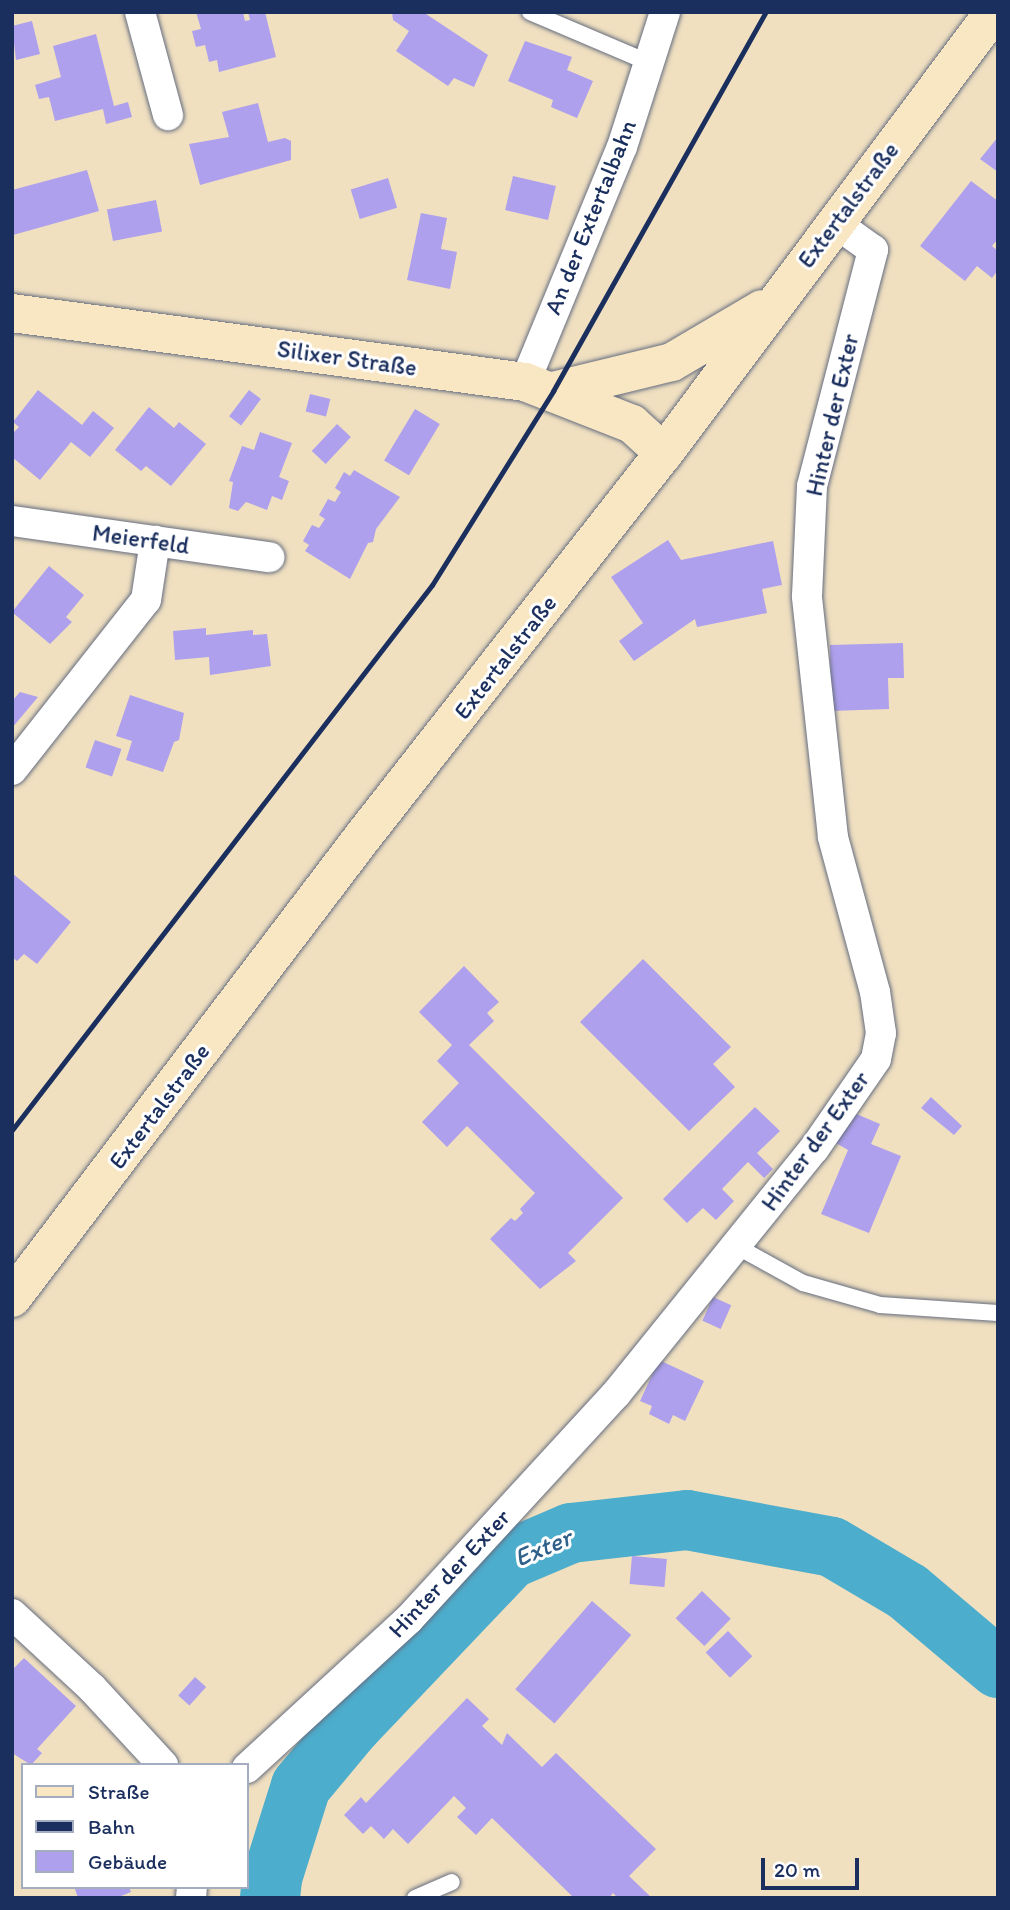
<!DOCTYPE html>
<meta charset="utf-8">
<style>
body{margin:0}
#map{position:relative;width:1010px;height:1910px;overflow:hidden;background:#f0e0c0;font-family:Itim,sans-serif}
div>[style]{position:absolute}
.river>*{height:60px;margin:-30px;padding:0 30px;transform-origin:30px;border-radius:30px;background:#4dadcc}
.building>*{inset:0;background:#aea0ec;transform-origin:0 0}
.roads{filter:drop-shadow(0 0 2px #666d80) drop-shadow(0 0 2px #666d80)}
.lane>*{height:16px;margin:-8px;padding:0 8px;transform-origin:8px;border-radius:8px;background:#fff}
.street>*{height:30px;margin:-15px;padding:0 15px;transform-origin:15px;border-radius:15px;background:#fff}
.secondary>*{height:38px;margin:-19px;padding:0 19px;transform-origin:19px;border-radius:19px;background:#f9e7c3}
.rail>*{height:5px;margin:-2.5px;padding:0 2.5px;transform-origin:2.5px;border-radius:2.5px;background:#1b2f5e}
span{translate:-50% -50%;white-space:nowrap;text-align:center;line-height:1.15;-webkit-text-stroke:6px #fff;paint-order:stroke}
.street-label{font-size:24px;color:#1b2f5e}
.water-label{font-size:26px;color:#2f618a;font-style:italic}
.frame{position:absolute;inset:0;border:14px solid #1b2f5e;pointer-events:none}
.legend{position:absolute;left:21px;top:1763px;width:228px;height:126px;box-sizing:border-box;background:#fff;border:2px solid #a4acbf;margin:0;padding:9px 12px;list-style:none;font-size:21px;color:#1b2f5e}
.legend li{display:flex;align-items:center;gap:14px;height:35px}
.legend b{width:35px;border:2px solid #a4acbf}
.scale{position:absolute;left:761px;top:1858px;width:98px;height:32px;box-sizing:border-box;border:4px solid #1b2f5e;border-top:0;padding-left:9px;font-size:21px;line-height:24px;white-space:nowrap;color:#1b2f5e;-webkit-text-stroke:5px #fff;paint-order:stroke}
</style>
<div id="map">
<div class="river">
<i style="left:270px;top:1898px;width:20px;rotate:-84deg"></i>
<i style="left:272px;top:1878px;width:96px;rotate:-72.5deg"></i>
<i style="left:301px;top:1786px;width:80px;rotate:-50.1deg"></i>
<i style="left:352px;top:1725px;width:229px;rotate:-46.4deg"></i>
<i style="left:510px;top:1559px;width:66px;rotate:-23.1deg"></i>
<i style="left:571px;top:1533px;width:117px;rotate:-6.4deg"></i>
<i style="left:687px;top:1520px;width:147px;rotate:10.5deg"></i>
<i style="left:832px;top:1547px;width:88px;rotate:30.6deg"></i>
<i style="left:908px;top:1592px;width:118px;rotate:40.2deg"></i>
</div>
<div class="building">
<i style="clip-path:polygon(196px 12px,243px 12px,245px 21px,250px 20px,248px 12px,265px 12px,276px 57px,219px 72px,217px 60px,209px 62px,205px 45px,196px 47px,192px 31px,201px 29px)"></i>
<i style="clip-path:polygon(392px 12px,423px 12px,488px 55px,474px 87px,454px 78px,448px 86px,396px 51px,409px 31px,393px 20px)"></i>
<i style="clip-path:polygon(32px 21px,40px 54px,16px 60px,12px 26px)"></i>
<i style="clip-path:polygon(96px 34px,114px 106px,128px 102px,132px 117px,106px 124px,103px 109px,55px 121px,49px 97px,39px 99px,35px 85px,61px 77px,53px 46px)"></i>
<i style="clip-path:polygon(525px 41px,572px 57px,567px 70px,593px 81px,577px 118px,551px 107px,553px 100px,508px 81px)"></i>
<i style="clip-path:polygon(258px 103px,268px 142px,285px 138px,291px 141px,291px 160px,200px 185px,189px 144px,229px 137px,222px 112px)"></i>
<i style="clip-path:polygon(998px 137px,998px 172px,980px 159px)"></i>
<i style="clip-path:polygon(87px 170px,99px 211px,13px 235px,12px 190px)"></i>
<i style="left:513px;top:176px;width:44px;height:35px;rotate:13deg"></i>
<i style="left:388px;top:178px;width:31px;height:39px;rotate:73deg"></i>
<i style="clip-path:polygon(971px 181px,998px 201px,998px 239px,992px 246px,998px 251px,998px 270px,992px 278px,977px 266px,965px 281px,920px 246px)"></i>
<i style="left:156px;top:200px;width:32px;height:50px;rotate:79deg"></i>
<i style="clip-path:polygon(421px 213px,447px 218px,441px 249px,457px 252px,450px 289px,407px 280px)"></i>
<i style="clip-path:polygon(38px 390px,82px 425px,93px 411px,114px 428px,90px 457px,71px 442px,40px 480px,12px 457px,12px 434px,19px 427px,13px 422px)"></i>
<i style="left:249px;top:390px;width:15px;height:33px;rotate:37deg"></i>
<i style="left:310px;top:394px;width:21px;height:18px;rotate:14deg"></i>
<i style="clip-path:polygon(149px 407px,174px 428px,179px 422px,206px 444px,171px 486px,146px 466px,141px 471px,115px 450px)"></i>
<i style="left:415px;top:409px;width:29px;height:60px;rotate:31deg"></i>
<i style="left:337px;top:424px;width:19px;height:37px;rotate:43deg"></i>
<i style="clip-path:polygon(260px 432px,292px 443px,279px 477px,289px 481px,282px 500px,272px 496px,267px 510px,246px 502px,238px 511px,229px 508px,233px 482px,229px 481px,242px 446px,254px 450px)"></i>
<i style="clip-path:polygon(354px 470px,400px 497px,376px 529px,373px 542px,368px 543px,350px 579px,305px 551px,309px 545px,303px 541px,312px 525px,319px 528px,325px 519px,319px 515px,328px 499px,335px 502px,341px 492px,335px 488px,344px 472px,350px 476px)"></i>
<i style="clip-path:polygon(668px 540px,681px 560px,773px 541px,782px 585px,762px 589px,767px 613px,697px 627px,695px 619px,634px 661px,619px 641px,643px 623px,611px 577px)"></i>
<i style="clip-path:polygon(49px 566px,84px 595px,66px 617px,72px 622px,50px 644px,12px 612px)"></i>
<i style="clip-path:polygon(206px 628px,206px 635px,253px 630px,253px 635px,267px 634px,271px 666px,210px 675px,209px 657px,175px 660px,173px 631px)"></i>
<i style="clip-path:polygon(903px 643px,904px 678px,888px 678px,889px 709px,831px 711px,830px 645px)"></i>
<i style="clip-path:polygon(20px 692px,38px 697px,12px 728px,12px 701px)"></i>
<i style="clip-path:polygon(130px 695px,184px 713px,179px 740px,174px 742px,163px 772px,126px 760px,132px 741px,116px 736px)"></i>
<i style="left:95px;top:740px;width:28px;height:29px;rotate:19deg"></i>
<i style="clip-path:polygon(12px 873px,71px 922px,37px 964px,24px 954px,17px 961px,12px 957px)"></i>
<i style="clip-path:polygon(643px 959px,731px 1047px,713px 1064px,735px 1087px,689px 1131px,580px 1022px)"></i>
<i style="clip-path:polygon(464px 966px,499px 1002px,487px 1013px,494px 1021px,469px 1045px,623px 1198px,568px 1253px,576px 1261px,540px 1289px,490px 1239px,511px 1218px,515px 1221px,523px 1213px,520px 1209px,535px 1193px,467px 1126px,447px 1147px,422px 1122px,459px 1083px,437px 1061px,452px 1045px,419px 1012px)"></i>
<i style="clip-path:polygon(931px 1097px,962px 1126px,954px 1135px,921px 1108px)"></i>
<i style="clip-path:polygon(755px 1107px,780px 1131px,757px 1153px,773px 1169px,764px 1178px,748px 1162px,722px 1189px,734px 1201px,716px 1220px,703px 1208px,687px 1223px,663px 1199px)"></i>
<i style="clip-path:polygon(854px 1113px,880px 1124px,871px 1144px,901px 1156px,869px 1233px,821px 1214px,848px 1150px,836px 1143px)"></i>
<i style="left:713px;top:1297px;width:20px;height:26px;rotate:24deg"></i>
<i style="clip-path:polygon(659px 1360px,704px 1381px,685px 1421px,673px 1415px,669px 1424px,649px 1414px,652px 1406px,640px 1401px)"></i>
<i style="left:632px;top:1556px;width:35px;height:28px;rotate:5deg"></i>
<i style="left:702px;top:1591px;width:40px;height:38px;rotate:44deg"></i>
<i style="left:592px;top:1601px;width:52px;height:117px;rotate:41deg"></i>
<i style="left:728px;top:1631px;width:35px;height:31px;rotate:46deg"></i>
<i style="clip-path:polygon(24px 1658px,76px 1706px,37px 1749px,42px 1753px,31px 1765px,12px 1753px,12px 1670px)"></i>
<i style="left:195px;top:1677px;width:15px;height:25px;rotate:42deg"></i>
<i style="clip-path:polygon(467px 1698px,489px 1719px,482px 1726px,502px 1745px,507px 1733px,542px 1767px,556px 1753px,656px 1849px,629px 1876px,652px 1898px,618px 1898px,613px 1893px,609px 1898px,574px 1898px,492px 1818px,476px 1835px,457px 1817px,466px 1808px,454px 1796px,408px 1844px,393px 1829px,384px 1839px,371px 1826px,363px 1834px,344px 1815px,361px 1797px,366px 1803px)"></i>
<i style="clip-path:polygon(79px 1887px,129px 1887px,131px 1892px,116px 1898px,78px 1898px,75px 1889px)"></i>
</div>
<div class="roads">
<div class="lane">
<i style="left:530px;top:12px;width:127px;rotate:23.1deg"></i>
<i style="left:736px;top:1246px;width:77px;rotate:28.9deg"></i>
<i style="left:803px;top:1283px;width:80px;rotate:15.9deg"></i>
<i style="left:880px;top:1305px;width:118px;rotate:3.9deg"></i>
<i style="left:415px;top:1898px;width:40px;rotate:-23.4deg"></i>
</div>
<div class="street">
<i style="left:140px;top:12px;width:107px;rotate:74.8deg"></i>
<i style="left:525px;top:382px;width:254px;rotate:-67.6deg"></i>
<i style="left:622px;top:147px;width:142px;rotate:-72.3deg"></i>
<i style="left:12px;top:521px;width:260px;rotate:8deg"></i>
<i style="left:12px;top:770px;width:216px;rotate:-51.8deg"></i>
<i style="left:146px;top:600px;width:60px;rotate:-81.3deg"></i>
<i style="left:12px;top:1614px;width:109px;rotate:42.8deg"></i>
<i style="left:92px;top:1688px;width:105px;rotate:47.3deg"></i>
<i style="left:247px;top:1768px;width:220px;rotate:-42.6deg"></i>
<i style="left:409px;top:1619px;width:306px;rotate:-47.4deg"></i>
<i style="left:616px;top:1394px;width:315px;rotate:-51.1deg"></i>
<i style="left:814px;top:1149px;width:109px;rotate:-55.4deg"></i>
<i style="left:876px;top:1059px;width:26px;rotate:-79deg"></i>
<i style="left:881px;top:1033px;width:41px;rotate:-98.3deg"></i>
<i style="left:875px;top:992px;width:161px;rotate:-105.2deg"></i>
<i style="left:833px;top:837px;width:242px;rotate:-96.2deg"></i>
<i style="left:807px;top:596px;width:110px;rotate:-87.4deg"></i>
<i style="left:812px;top:486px;width:244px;rotate:-75.5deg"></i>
<i style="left:873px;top:250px;width:48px;rotate:-144.3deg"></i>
<i style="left:191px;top:1898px;width:11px;rotate:-85deg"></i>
</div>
<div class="secondary">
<i style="left:12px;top:313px;width:518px;rotate:7.66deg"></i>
<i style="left:525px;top:382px;width:115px;rotate:21.4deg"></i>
<i style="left:632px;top:424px;width:43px;rotate:42.2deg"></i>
<i style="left:553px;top:391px;width:122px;rotate:-13.7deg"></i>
<i style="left:672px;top:362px;width:104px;rotate:-30.5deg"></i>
<i style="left:12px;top:1298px;width:583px;rotate:-52.74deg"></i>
<i style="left:365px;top:834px;width:484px;rotate:-51.9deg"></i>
<i style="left:664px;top:453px;width:551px;rotate:-53.19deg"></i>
</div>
</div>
<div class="rail">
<i style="left:12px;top:1130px;width:688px;rotate:-52.38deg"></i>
<i style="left:432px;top:585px;width:229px;rotate:-58deg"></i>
<i style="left:553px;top:391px;width:435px;rotate:-60.7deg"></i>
</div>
<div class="street-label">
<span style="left:848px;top:205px;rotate:-53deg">Extertalstraße</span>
<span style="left:590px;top:217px;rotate:-68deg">An der Extertalbahn</span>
<span style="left:347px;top:358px;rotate:8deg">Silixer Straße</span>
<span style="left:832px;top:415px;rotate:-77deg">Hinter der Exter</span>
<span style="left:141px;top:539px;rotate:8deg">Meierfeld</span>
<span style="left:505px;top:657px;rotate:-52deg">Extertalstraße</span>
<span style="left:159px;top:1106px;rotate:-53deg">Extertalstraße</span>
<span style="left:815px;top:1141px;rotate:-54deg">Hinter der Exter</span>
<span style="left:449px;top:1573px;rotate:-47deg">Hinter der Exter</span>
</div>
<div class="water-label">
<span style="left:543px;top:1548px;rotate:-23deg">Exter</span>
</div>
<div class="frame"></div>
<ul class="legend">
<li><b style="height:9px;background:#f9e7c3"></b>Straße</li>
<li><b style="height:9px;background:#1b2f5e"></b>Bahn</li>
<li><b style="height:19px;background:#aea0ec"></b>Gebäude</li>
</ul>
<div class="scale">20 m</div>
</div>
